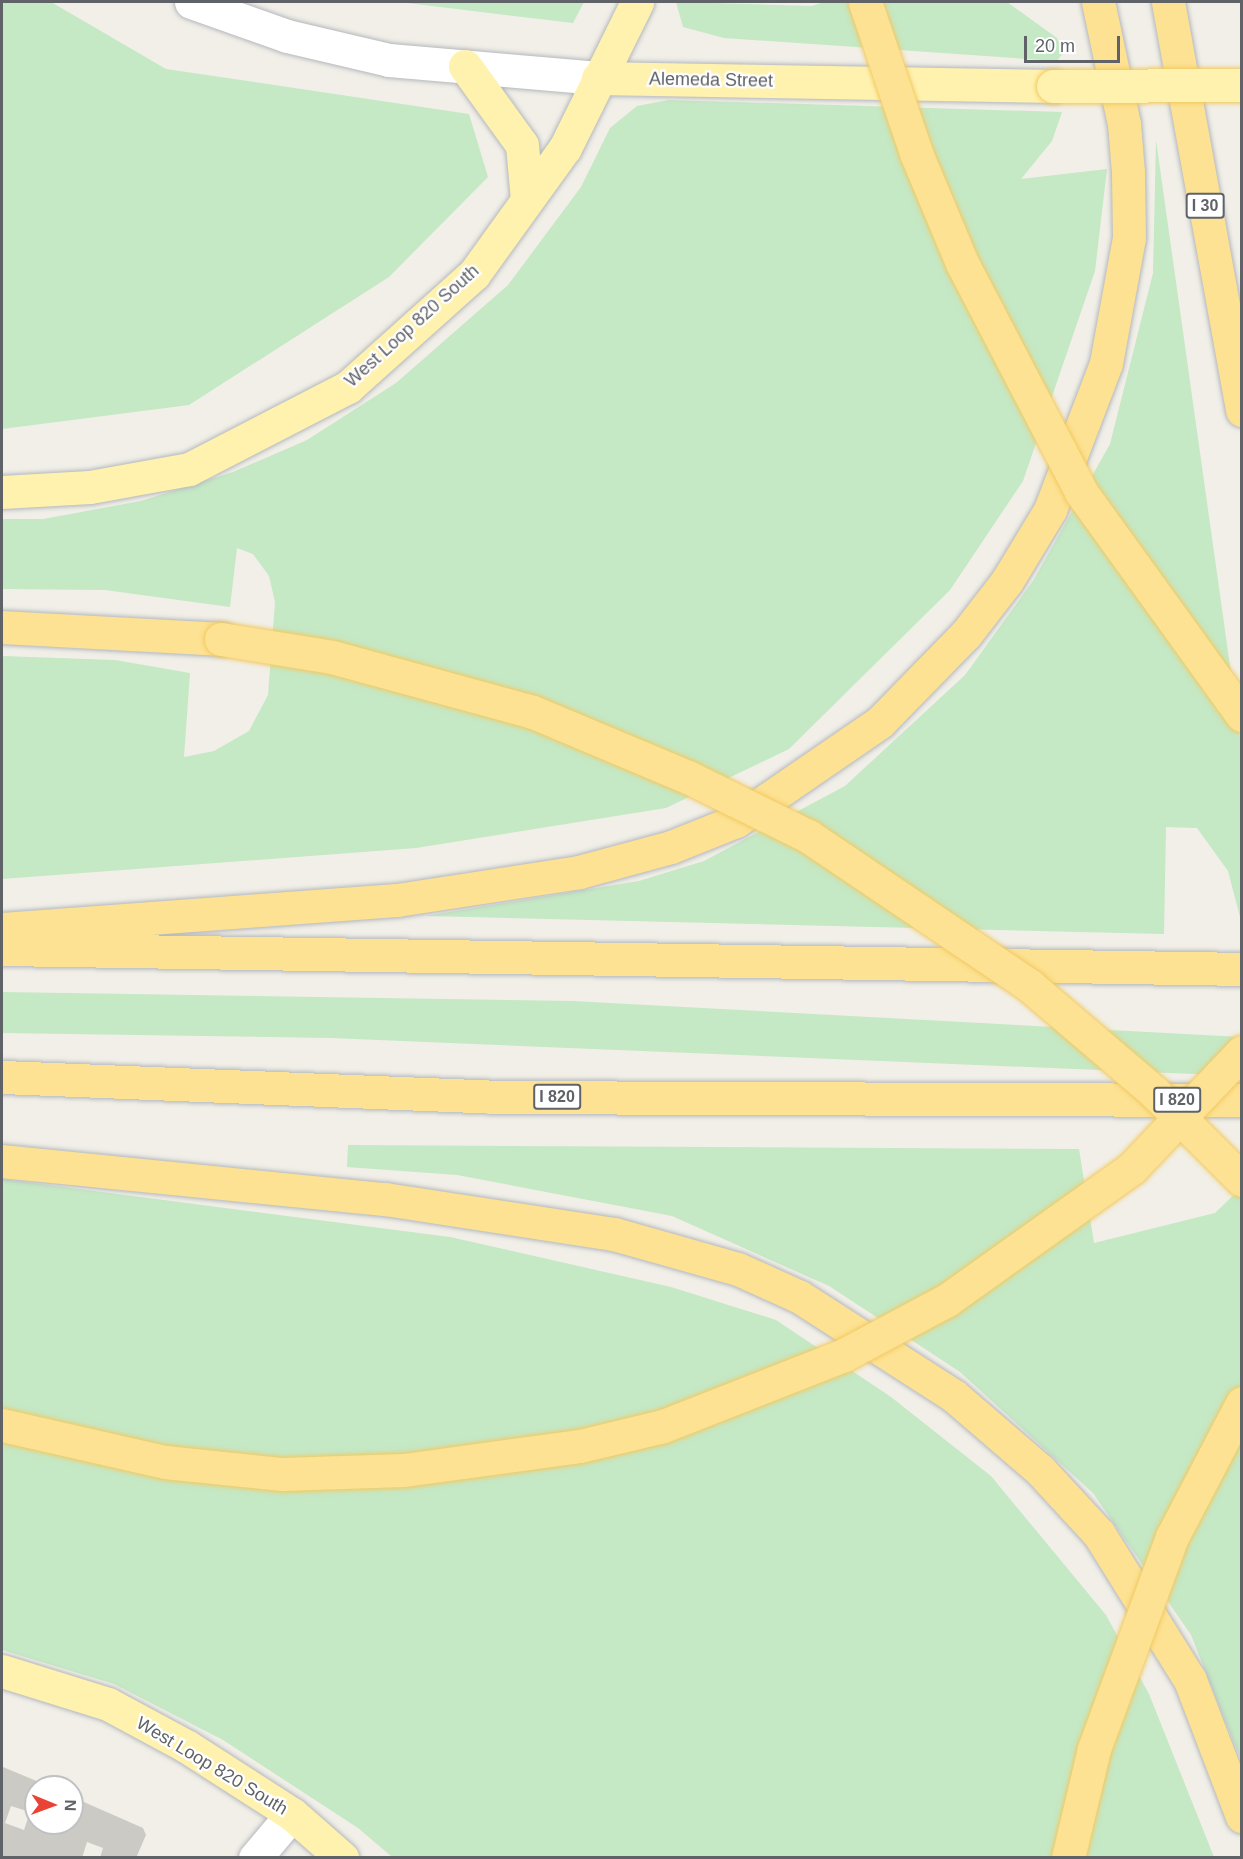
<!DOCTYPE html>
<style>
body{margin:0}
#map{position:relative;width:1243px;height:1859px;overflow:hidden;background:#f1efe8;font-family:Helvetica,sans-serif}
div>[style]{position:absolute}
.green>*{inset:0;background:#c5e8c5}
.building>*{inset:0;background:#cccac5}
.roads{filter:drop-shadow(0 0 2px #b5b8bc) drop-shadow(0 0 2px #b5b8bc)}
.minor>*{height:33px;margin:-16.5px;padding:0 16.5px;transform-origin:16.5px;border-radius:16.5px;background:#fff}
.major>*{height:33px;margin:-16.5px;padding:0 16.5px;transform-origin:16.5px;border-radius:16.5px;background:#fff2af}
.highway>*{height:33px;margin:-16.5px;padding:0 16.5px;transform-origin:16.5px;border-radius:16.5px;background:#fde293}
.bridges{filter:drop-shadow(0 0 2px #f2c960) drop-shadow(0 0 2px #f2c960)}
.major-bridge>*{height:33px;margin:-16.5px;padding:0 16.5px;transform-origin:16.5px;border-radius:16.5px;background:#fff2af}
.highway-bridge>*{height:33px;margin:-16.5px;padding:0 16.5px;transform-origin:16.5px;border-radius:16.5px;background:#fde293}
span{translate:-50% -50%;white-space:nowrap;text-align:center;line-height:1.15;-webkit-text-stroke:4.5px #fff;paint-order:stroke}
.shield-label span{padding:2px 4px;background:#fff;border:2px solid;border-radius:4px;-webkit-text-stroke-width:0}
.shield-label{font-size:16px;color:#5f6368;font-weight:700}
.street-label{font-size:18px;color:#5f6368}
.frame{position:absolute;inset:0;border:3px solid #5f6368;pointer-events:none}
.north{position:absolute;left:24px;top:1775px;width:60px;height:60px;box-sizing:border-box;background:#fff;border:2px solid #bfc1c3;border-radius:50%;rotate:91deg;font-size:16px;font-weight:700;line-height:24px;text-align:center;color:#5f6368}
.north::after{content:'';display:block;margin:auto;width:21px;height:27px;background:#ea4335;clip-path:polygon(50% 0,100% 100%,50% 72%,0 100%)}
.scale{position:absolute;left:1024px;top:36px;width:96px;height:27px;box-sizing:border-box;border:3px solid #5f6368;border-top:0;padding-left:8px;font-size:18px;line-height:21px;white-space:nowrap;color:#5f6368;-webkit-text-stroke:4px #fff;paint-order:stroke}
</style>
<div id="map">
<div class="green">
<i style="clip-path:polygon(2px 2px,51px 2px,166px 69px,469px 114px,488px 177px,389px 277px,189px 405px,2px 429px)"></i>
<i style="clip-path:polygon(399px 2px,584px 2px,573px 23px)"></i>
<i style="clip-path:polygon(676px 2px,812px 6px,824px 2px,1007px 2px,1057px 38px,1063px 53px,1057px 61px,724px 38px,683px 27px)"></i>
<i style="clip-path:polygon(669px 100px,1062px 112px,1052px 141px,1021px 179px,1107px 169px,1095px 271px,1023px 481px,950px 590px,789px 749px,666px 808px,416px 848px,2px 879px,2px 656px,115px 660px,190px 673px,184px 757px,214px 751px,249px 731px,268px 695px,275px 602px,269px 576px,253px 554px,237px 548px,230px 607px,105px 590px,2px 589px,2px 519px,43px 519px,141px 501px,233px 472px,307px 440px,396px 383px,508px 285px,581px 187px,610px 128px,637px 106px)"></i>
<i style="clip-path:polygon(1156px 140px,1241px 744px,1241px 921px,1228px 871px,1197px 828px,1166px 827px,1164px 934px,425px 916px,639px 881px,704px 861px,845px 786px,965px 675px,1033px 581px,1110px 444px,1153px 273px)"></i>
<i style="clip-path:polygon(2px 992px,572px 1001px,1241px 1037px,1242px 1076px,331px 1038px,2px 1033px)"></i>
<i style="clip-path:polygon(348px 1145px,1079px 1149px,1094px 1243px,1215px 1213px,1241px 1188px,1241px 1760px,1191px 1635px,1093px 1493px,960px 1372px,829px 1286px,672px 1216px,457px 1175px,347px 1167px)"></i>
<i style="clip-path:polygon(2px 1179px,450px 1237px,671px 1287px,776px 1320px,891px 1397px,991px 1476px,1106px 1615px,1149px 1694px,1214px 1857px,392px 1857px,358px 1828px,223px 1740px,114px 1684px,2px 1650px)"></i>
</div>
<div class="building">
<i style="clip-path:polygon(evenodd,3px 1767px,51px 1787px,36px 1787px,36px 1823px,72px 1823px,72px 1800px,77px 1799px,143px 1828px,146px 1835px,136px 1858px,100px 1858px,103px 1848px,87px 1842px,82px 1858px,2px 1857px,3px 1767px,11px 1806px,30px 1812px,24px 1830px,5px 1823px,11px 1806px)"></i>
</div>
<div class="roads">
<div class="minor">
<i style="left:191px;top:2px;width:102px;rotate:19.5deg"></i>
<i style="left:287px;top:36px;width:105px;rotate:13.2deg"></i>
<i style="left:389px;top:60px;width:210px;rotate:4.9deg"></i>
<i style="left:255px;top:1858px;width:57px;rotate:-49.9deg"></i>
</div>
<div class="major">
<i style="left:465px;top:66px;width:97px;rotate:54.2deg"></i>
<i style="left:522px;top:145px;width:55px;rotate:84.8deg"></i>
<i style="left:598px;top:78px;width:455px;rotate:1deg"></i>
<i style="left:2px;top:492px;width:88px;rotate:-3.3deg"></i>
<i style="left:90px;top:487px;width:101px;rotate:-10.3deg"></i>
<i style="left:189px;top:469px;width:179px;rotate:-27.3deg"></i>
<i style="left:348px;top:387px;width:169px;rotate:-41.9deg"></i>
<i style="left:474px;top:274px;width:155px;rotate:-54.2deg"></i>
<i style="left:565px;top:148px;width:163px;rotate:-63.7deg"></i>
<i style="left:2px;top:1671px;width:111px;rotate:17.3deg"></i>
<i style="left:108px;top:1704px;width:89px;rotate:28.3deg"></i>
<i style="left:186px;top:1746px;width:126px;rotate:32.7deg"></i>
<i style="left:292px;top:1814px;width:67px;rotate:41.3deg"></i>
</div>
<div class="highway">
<i style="left:1168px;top:2px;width:415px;rotate:79.7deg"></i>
<i style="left:2px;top:627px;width:219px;rotate:3.1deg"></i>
<i style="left:2px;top:929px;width:396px;rotate:-4.2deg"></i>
<i style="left:397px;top:900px;width:184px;rotate:-8.7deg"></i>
<i style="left:579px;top:872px;width:95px;rotate:-15.2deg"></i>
<i style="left:671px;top:847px;width:70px;rotate:-21.8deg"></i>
<i style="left:736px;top:821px;width:175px;rotate:-34.5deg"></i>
<i style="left:880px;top:722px;width:123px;rotate:-45.7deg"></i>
<i style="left:966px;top:634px;width:67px;rotate:-52.3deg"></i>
<i style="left:1007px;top:581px;width:83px;rotate:-58.8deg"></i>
<i style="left:1050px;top:510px;width:157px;rotate:-69.1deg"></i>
<i style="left:1106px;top:363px;width:127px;rotate:-79.6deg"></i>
<i style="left:1129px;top:238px;width:66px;rotate:-90.9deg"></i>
<i style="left:1128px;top:172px;width:48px;rotate:-94.8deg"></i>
<i style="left:1124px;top:124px;width:125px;rotate:-102deg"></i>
<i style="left:2px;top:949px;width:1240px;rotate:0.92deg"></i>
<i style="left:2px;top:1077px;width:488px;rotate:2.3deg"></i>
<i style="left:490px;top:1097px;width:752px;rotate:0.23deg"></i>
<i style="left:2px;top:1161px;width:385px;rotate:5.7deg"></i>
<i style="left:385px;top:1199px;width:232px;rotate:8.7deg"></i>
<i style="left:614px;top:1234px;width:129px;rotate:15.8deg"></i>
<i style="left:738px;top:1269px;width:68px;rotate:24.3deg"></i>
<i style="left:800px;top:1297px;width:183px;rotate:32.7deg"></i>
<i style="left:954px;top:1396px;width:113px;rotate:40.7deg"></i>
<i style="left:1040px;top:1470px;width:87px;rotate:47.3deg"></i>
<i style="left:1099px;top:1534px;width:172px;rotate:58.1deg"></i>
<i style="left:1190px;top:1680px;width:146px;rotate:69.1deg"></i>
</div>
</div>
<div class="bridges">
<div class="major-bridge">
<i style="left:1053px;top:86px;width:189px;rotate:-0.3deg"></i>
</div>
<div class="highway-bridge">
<i style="left:865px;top:2px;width:159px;rotate:71.3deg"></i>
<i style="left:916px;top:153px;width:119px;rotate:67.3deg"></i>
<i style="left:962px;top:263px;width:258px;rotate:62.5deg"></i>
<i style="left:1081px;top:492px;width:275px;rotate:54.2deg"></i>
<i style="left:221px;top:639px;width:112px;rotate:9.2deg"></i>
<i style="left:332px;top:657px;width:208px;rotate:15.3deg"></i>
<i style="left:533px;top:712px;width:168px;rotate:22.8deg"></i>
<i style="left:688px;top:777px;width:134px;rotate:26.2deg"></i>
<i style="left:808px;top:836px;width:268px;rotate:34deg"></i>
<i style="left:1030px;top:986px;width:163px;rotate:40.5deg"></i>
<i style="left:1154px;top:1092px;width:124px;rotate:45deg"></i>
<i style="left:2px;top:1425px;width:167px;rotate:12.8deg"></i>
<i style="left:165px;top:1462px;width:118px;rotate:5.9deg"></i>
<i style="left:282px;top:1474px;width:122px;rotate:-1.9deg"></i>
<i style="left:404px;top:1470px;width:178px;rotate:-7.8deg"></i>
<i style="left:580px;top:1446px;width:85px;rotate:-13.5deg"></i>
<i style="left:663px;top:1426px;width:194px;rotate:-21.4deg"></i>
<i style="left:844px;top:1355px;width:117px;rotate:-28.1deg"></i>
<i style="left:947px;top:1300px;width:227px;rotate:-35.5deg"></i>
<i style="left:1132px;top:1168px;width:160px;rotate:-46.5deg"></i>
<i style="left:1068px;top:1858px;width:112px;rotate:-76.6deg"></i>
<i style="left:1094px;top:1749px;width:226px;rotate:-69.8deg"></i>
<i style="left:1172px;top:1537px;width:151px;rotate:-62.4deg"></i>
</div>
</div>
<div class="shield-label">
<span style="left:1205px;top:206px">I 30</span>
<span style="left:557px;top:1097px">I 820</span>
<span style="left:1177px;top:1100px">I 820</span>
</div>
<div class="street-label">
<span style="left:711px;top:80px;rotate:1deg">Alemeda Street</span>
<span style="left:412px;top:326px;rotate:-42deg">West Loop 820 South</span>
<span style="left:212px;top:1766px;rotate:31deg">West Loop 820 South</span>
</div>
<div class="frame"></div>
<div class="north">N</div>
<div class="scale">20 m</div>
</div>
